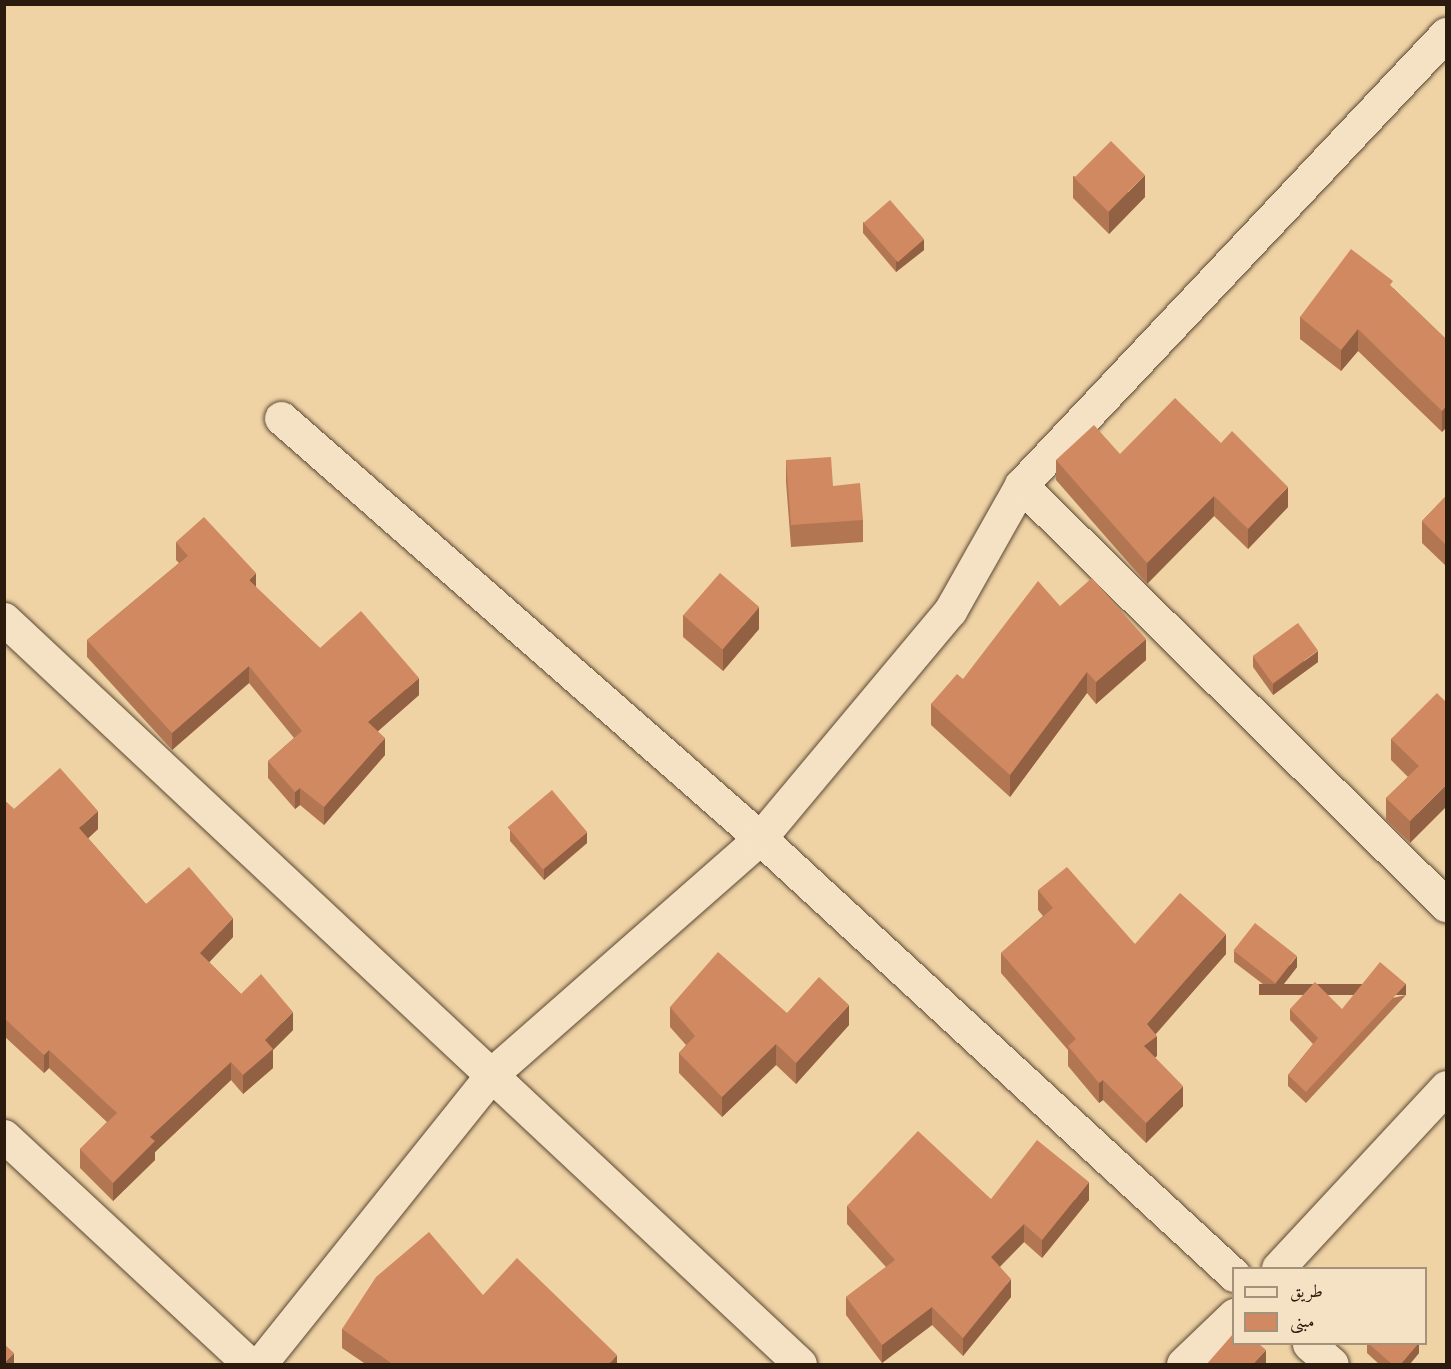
<!DOCTYPE html>
<meta charset="utf-8">
<style>
body{margin:0}
#map{position:relative;width:1451px;height:1369px;overflow:hidden;background:#efd3a5;font-family:"Gentium Book Plus",Amiri,serif}
div>[style]{position:absolute}
.roads{filter:drop-shadow(0 0 2px #5c4834) drop-shadow(0 0 2px #5c4834)}
.minor>*{height:33px;margin:-16.5px;padding:0 16.5px;transform-origin:16.5px;border-radius:16.5px;background:#f5e2c4}
.wall>*{inset:0;background:#b37653}
.shaded-wall>*{inset:0;background:#926043;transform-origin:0 0}
.building>*{inset:0;background:#d08960;transform-origin:0 0}
span{translate:-50% -50%;white-space:nowrap;text-align:center;line-height:1.15;-webkit-text-stroke:4.5px #f5e2c4;paint-order:stroke}
.frame{position:absolute;inset:0;border:6px solid #2b1a0e;pointer-events:none}
.legend{position:absolute;left:1232px;top:1267px;width:195px;height:78px;box-sizing:border-box;background:#f5e2c4;border:2px solid #a4927b;margin:0;padding:8px 10px;list-style:none;font-size:18px;color:#2b1a0e}
.legend li{display:flex;align-items:center;gap:12px;height:30px}
.legend b{width:30px;border:2px solid #a4927b}
</style>
<div id="map">
<div class="roads">
<div class="minor">
<i style="left:281px;top:418px;width:637px;rotate:41.25deg"></i>
<i style="left:760px;top:838px;width:645px;rotate:42.67deg"></i>
<i style="left:1021px;top:485px;width:598px;rotate:44.66deg"></i>
<i style="left:4px;top:619px;width:1090px;rotate:43.1deg"></i>
<i style="left:4px;top:1136px;width:335px;rotate:42.9deg"></i>
<i style="left:1278px;top:1268px;width:247px;rotate:-47.1deg"></i>
<i style="left:1309px;top:1344px;width:30px;rotate:41deg"></i>
<i style="left:260px;top:1364px;width:374px;rotate:-51.3deg"></i>
<i style="left:494px;top:1072px;width:354px;rotate:-41.3deg"></i>
<i style="left:760px;top:838px;width:296px;rotate:-50.1deg"></i>
<i style="left:950px;top:611px;width:145px;rotate:-60.6deg"></i>
<i style="left:1021px;top:485px;width:620px;rotate:-46.7deg"></i>
<i style="left:1183px;top:1364px;width:71px;rotate:-43.9deg"></i>
</div>
</div>
<div class="wall">
<i style="clip-path:polygon(1073px 176px,1145px 197px,1109px 234px,1073px 198px)"></i>
<i style="clip-path:polygon(863px 222px,924px 250px,896px 272px,863px 233px)"></i>
<i style="clip-path:polygon(1393px 288px,1446px 339px,1442px 432px,1358px 351px,1341px 371px,1300px 339px,1300px 317px)"></i>
<i style="clip-path:polygon(1221px 443px,1288px 507px,1248px 549px,1214px 516px,1147px 584px,1056px 480px,1056px 460px,1120px 454px)"></i>
<i style="clip-path:polygon(786px 460px,833px 486px,863px 520px,863px 542px,791px 547px,786px 482px)"></i>
<i style="clip-path:polygon(1446px 496px,1446px 566px,1422px 543px,1422px 521px)"></i>
<i style="clip-path:polygon(176px 542px,256px 588px,320px 648px,419px 695px,378px 731px,385px 755px,324px 825px,300px 805px,295px 809px,268px 778px,268px 761px,294px 738px,249px 683px,172px 750px,87px 657px,87px 640px,179px 563px,176px 560px)"></i>
<i style="clip-path:polygon(1060px 606px,1146px 660px,1096px 704px,1087px 693px,1010px 797px,931px 725px,931px 704px)"></i>
<i style="clip-path:polygon(683px 615px,759px 629px,723px 671px,683px 637px)"></i>
<i style="clip-path:polygon(1253px 656px,1318px 662px,1273px 695px,1253px 667px)"></i>
<i style="clip-path:polygon(1446px 702px,1410px 843px,1386px 820px,1386px 798px,1408px 777px,1391px 760px,1391px 739px)"></i>
<i style="clip-path:polygon(4px 800px,14px 809px,98px 829px,88px 838px,146px 904px,233px 937px,209px 962px,241px 994px,293px 1030px,273px 1050px,273px 1068px,243px 1094px,231px 1080px,155px 1152px,155px 1160px,113px 1201px,80px 1168px,80px 1149px,107px 1122px,49px 1068px,44px 1073px,4px 1036px)"></i>
<i style="clip-path:polygon(510px 830px,587px 843px,544px 880px,510px 841px)"></i>
<i style="clip-path:polygon(1038px 890px,1135px 944px,1226px 954px,1155px 1034px,1157px 1056px,1155px 1057px,1183px 1106px,1146px 1143px,1103px 1100px,1099px 1103px,1068px 1066px,1068px 1050px,1001px 973px,1001px 953px,1043px 916px,1038px 910px)"></i>
<i style="clip-path:polygon(1234px 951px,1297px 967px,1276px 994px,1234px 962px)"></i>
<i style="clip-path:polygon(1406px 995px,1306px 1103px,1288px 1086px,1288px 1075px,1313px 1044px,1290px 1020px,1290px 1009px,1342px 1009px)"></i>
<i style="clip-path:polygon(670px 1007px,787px 1013px,849px 1025px,796px 1084px,776px 1065px,722px 1117px,679px 1073px,679px 1053px,686px 1045px,670px 1027px)"></i>
<i style="clip-path:polygon(991px 1199px,1089px 1200px,1042px 1258px,1024px 1242px,1000px 1267px,1011px 1297px,963px 1356px,932px 1325px,882px 1363px,846px 1315px,846px 1297px,886px 1267px,847px 1224px,847px 1206px)"></i>
<i style="clip-path:polygon(483px 1295px,617px 1365px,367px 1365px,342px 1348px,342px 1329px)"></i>
<i style="clip-path:polygon(1367px 1344px,1419px 1344px,1419px 1353px,1409px 1365px,1380px 1365px,1367px 1353px)"></i>
</div>
<div class="shaded-wall">
<i style="clip-path:polygon(1145px 175px,1145px 197px,1109px 234px,1109px 212px)"></i>
<i style="clip-path:polygon(924px 239px,924px 250px,896px 272px,896px 261px)"></i>
<i style="clip-path:polygon(1358px 329px,1358px 351px,1341px 371px,1341px 350px)"></i>
<i style="clip-path:polygon(1446px 406px,1446px 428px,1442px 432px,1442px 411px)"></i>
<i style="clip-path:polygon(1288px 487px,1288px 507px,1248px 549px,1248px 529px)"></i>
<i style="clip-path:polygon(1214px 496px,1214px 516px,1147px 584px,1147px 563px)"></i>
<i style="clip-path:polygon(256px 573px,256px 591px,249px 580px)"></i>
<i style="clip-path:polygon(759px 607px,759px 629px,723px 671px,723px 649px)"></i>
<i style="clip-path:polygon(1146px 639px,1146px 660px,1096px 704px,1096px 682px)"></i>
<i style="clip-path:polygon(1318px 651px,1318px 662px,1273px 695px,1273px 684px)"></i>
<i style="clip-path:polygon(249px 666px,249px 683px,172px 750px,172px 733px)"></i>
<i style="clip-path:polygon(1087px 672px,1087px 693px,1010px 797px,1010px 775px)"></i>
<i style="clip-path:polygon(419px 678px,419px 695px,368px 740px,368px 722px)"></i>
<i style="clip-path:polygon(385px 738px,385px 755px,324px 825px,324px 807px)"></i>
<i style="clip-path:polygon(1446px 785px,1446px 807px,1410px 843px,1410px 821px)"></i>
<i style="clip-path:polygon(300px 788px,300px 805px,295px 809px,295px 792px)"></i>
<i style="clip-path:polygon(98px 811px,98px 829px,79px 847px,79px 828px)"></i>
<i style="clip-path:polygon(587px 832px,587px 843px,544px 880px,544px 869px)"></i>
<i style="clip-path:polygon(233px 918px,233px 937px,200px 972px,200px 953px)"></i>
<i style="clip-path:polygon(1226px 934px,1226px 954px,1148px 1043px,1157px 1036px,1157px 1056px,1144px 1066px,1144px 1046px,1147px 1024px)"></i>
<i style="clip-path:polygon(1297px 956px,1297px 967px,1276px 994px,1276px 983px)"></i>
<i style="left:1406px;top:984px;width:11px;height:147px;rotate:90deg"></i>
<i style="clip-path:polygon(849px 1005px,849px 1025px,796px 1084px,796px 1063px)"></i>
<i style="clip-path:polygon(293px 1012px,293px 1030px,273px 1050px,273px 1068px,243px 1094px,243px 1075px,265px 1040px)"></i>
<i style="clip-path:polygon(776px 1044px,776px 1065px,722px 1117px,722px 1097px)"></i>
<i style="clip-path:polygon(49px 1050px,49px 1068px,44px 1073px,44px 1055px)"></i>
<i style="clip-path:polygon(231px 1062px,231px 1080px,155px 1152px,155px 1160px,113px 1201px,113px 1183px,150px 1137px)"></i>
<i style="clip-path:polygon(1103px 1080px,1103px 1100px,1099px 1103px,1099px 1083px)"></i>
<i style="clip-path:polygon(1183px 1086px,1183px 1106px,1146px 1143px,1146px 1123px)"></i>
<i style="clip-path:polygon(1089px 1182px,1089px 1200px,1042px 1258px,1042px 1240px)"></i>
<i style="clip-path:polygon(1024px 1224px,1024px 1242px,991px 1275px,991px 1257px)"></i>
<i style="clip-path:polygon(1011px 1279px,1011px 1297px,963px 1356px,963px 1338px)"></i>
<i style="clip-path:polygon(932px 1307px,932px 1325px,882px 1363px,882px 1345px)"></i>
<i style="clip-path:polygon(1418px 1344px,1419px 1344px,1419px 1353px,1409px 1365px,1400px 1365px)"></i>
<i style="clip-path:polygon(1266px 1350px,1266px 1365px,1252px 1365px)"></i>
<i style="clip-path:polygon(14px 1353px,14px 1365px,4px 1365px,4px 1363px)"></i>
<i style="clip-path:polygon(617px 1355px,617px 1365px,608px 1365px)"></i>
</div>
<div class="building">
<i style="left:1111px;top:141px;width:48px;height:52px;rotate:45deg"></i>
<i style="left:890px;top:200px;width:52px;height:35px;rotate:49deg"></i>
<i style="clip-path:polygon(1351px 249px,1393px 281px,1390px 285px,1446px 339px,1446px 406px,1442px 411px,1358px 329px,1341px 350px,1300px 317px)"></i>
<i style="clip-path:polygon(1175px 398px,1221px 443px,1232px 431px,1288px 487px,1248px 529px,1214px 496px,1147px 563px,1056px 460px,1094px 425px,1120px 454px)"></i>
<i style="clip-path:polygon(831px 457px,833px 486px,860px 483px,863px 520px,791px 525px,786px 460px)"></i>
<i style="clip-path:polygon(1446px 496px,1446px 545px,1422px 521px)"></i>
<i style="clip-path:polygon(204px 517px,256px 573px,249px 580px,320px 648px,361px 611px,419px 678px,368px 722px,385px 738px,324px 807px,300px 788px,295px 792px,268px 761px,302px 731px,249px 666px,172px 733px,87px 640px,188px 556px,176px 542px)"></i>
<i style="left:720px;top:573px;width:52px;height:56px;rotate:41deg"></i>
<i style="clip-path:polygon(1092px 578px,1146px 639px,1096px 682px,1087px 672px,1010px 775px,931px 704px,957px 674px,963px 679px,1038px 581px,1060px 606px)"></i>
<i style="left:1298px;top:623px;width:34px;height:56px;rotate:54deg"></i>
<i style="clip-path:polygon(1437px 693px,1446px 702px,1446px 785px,1410px 821px,1386px 798px,1419px 766px,1391px 739px)"></i>
<i style="clip-path:polygon(60px 768px,98px 811px,79px 828px,146px 904px,189px 867px,233px 918px,200px 953px,241px 994px,261px 974px,293px 1012px,265px 1040px,273px 1049px,243px 1075px,231px 1062px,150px 1137px,155px 1141px,113px 1183px,80px 1149px,117px 1113px,49px 1050px,44px 1055px,4px 1018px,4px 800px,14px 809px)"></i>
<i style="left:552px;top:790px;width:55px;height:58px;rotate:50deg"></i>
<i style="clip-path:polygon(1067px 867px,1135px 944px,1180px 893px,1226px 934px,1147px 1024px,1157px 1036px,1144px 1046px,1183px 1086px,1146px 1123px,1103px 1080px,1099px 1083px,1068px 1046px,1076px 1039px,1001px 953px,1053px 908px,1038px 890px)"></i>
<i style="left:1255px;top:923px;width:53px;height:35px;rotate:38deg"></i>
<i style="clip-path:polygon(718px 952px,787px 1013px,819px 977px,849px 1005px,796px 1063px,776px 1044px,722px 1097px,679px 1053px,695px 1036px,670px 1007px)"></i>
<i style="clip-path:polygon(1380px 962px,1406px 984px,1306px 1092px,1288px 1075px,1318px 1038px,1290px 1009px,1315px 982px,1342px 1009px)"></i>
<i style="clip-path:polygon(918px 1131px,991px 1199px,1037px 1140px,1089px 1182px,1042px 1240px,1024px 1224px,991px 1257px,1011px 1279px,963px 1338px,932px 1307px,882px 1345px,846px 1297px,895px 1260px,847px 1206px)"></i>
<i style="clip-path:polygon(429px 1232px,483px 1295px,517px 1258px,617px 1355px,608px 1365px,483px 1365px,482px 1363px,481px 1365px,394px 1365px,342px 1329px,376px 1277px)"></i>
<i style="clip-path:polygon(1233px 1334px,1233px 1344px,1259px 1344px,1266px 1350px,1252px 1365px,1206px 1365px)"></i>
<i style="clip-path:polygon(4px 1344px,14px 1353px,4px 1363px)"></i>
<i style="clip-path:polygon(1369px 1344px,1418px 1344px,1400px 1365px,1393px 1365px)"></i>
</div>
<div class="frame"></div>
<ul class="legend">
<li><b style="height:8px;background:#f5e2c4"></b>طريق</li>
<li><b style="height:16px;background:#d08960"></b>مبنى</li>
</ul>
</div>
